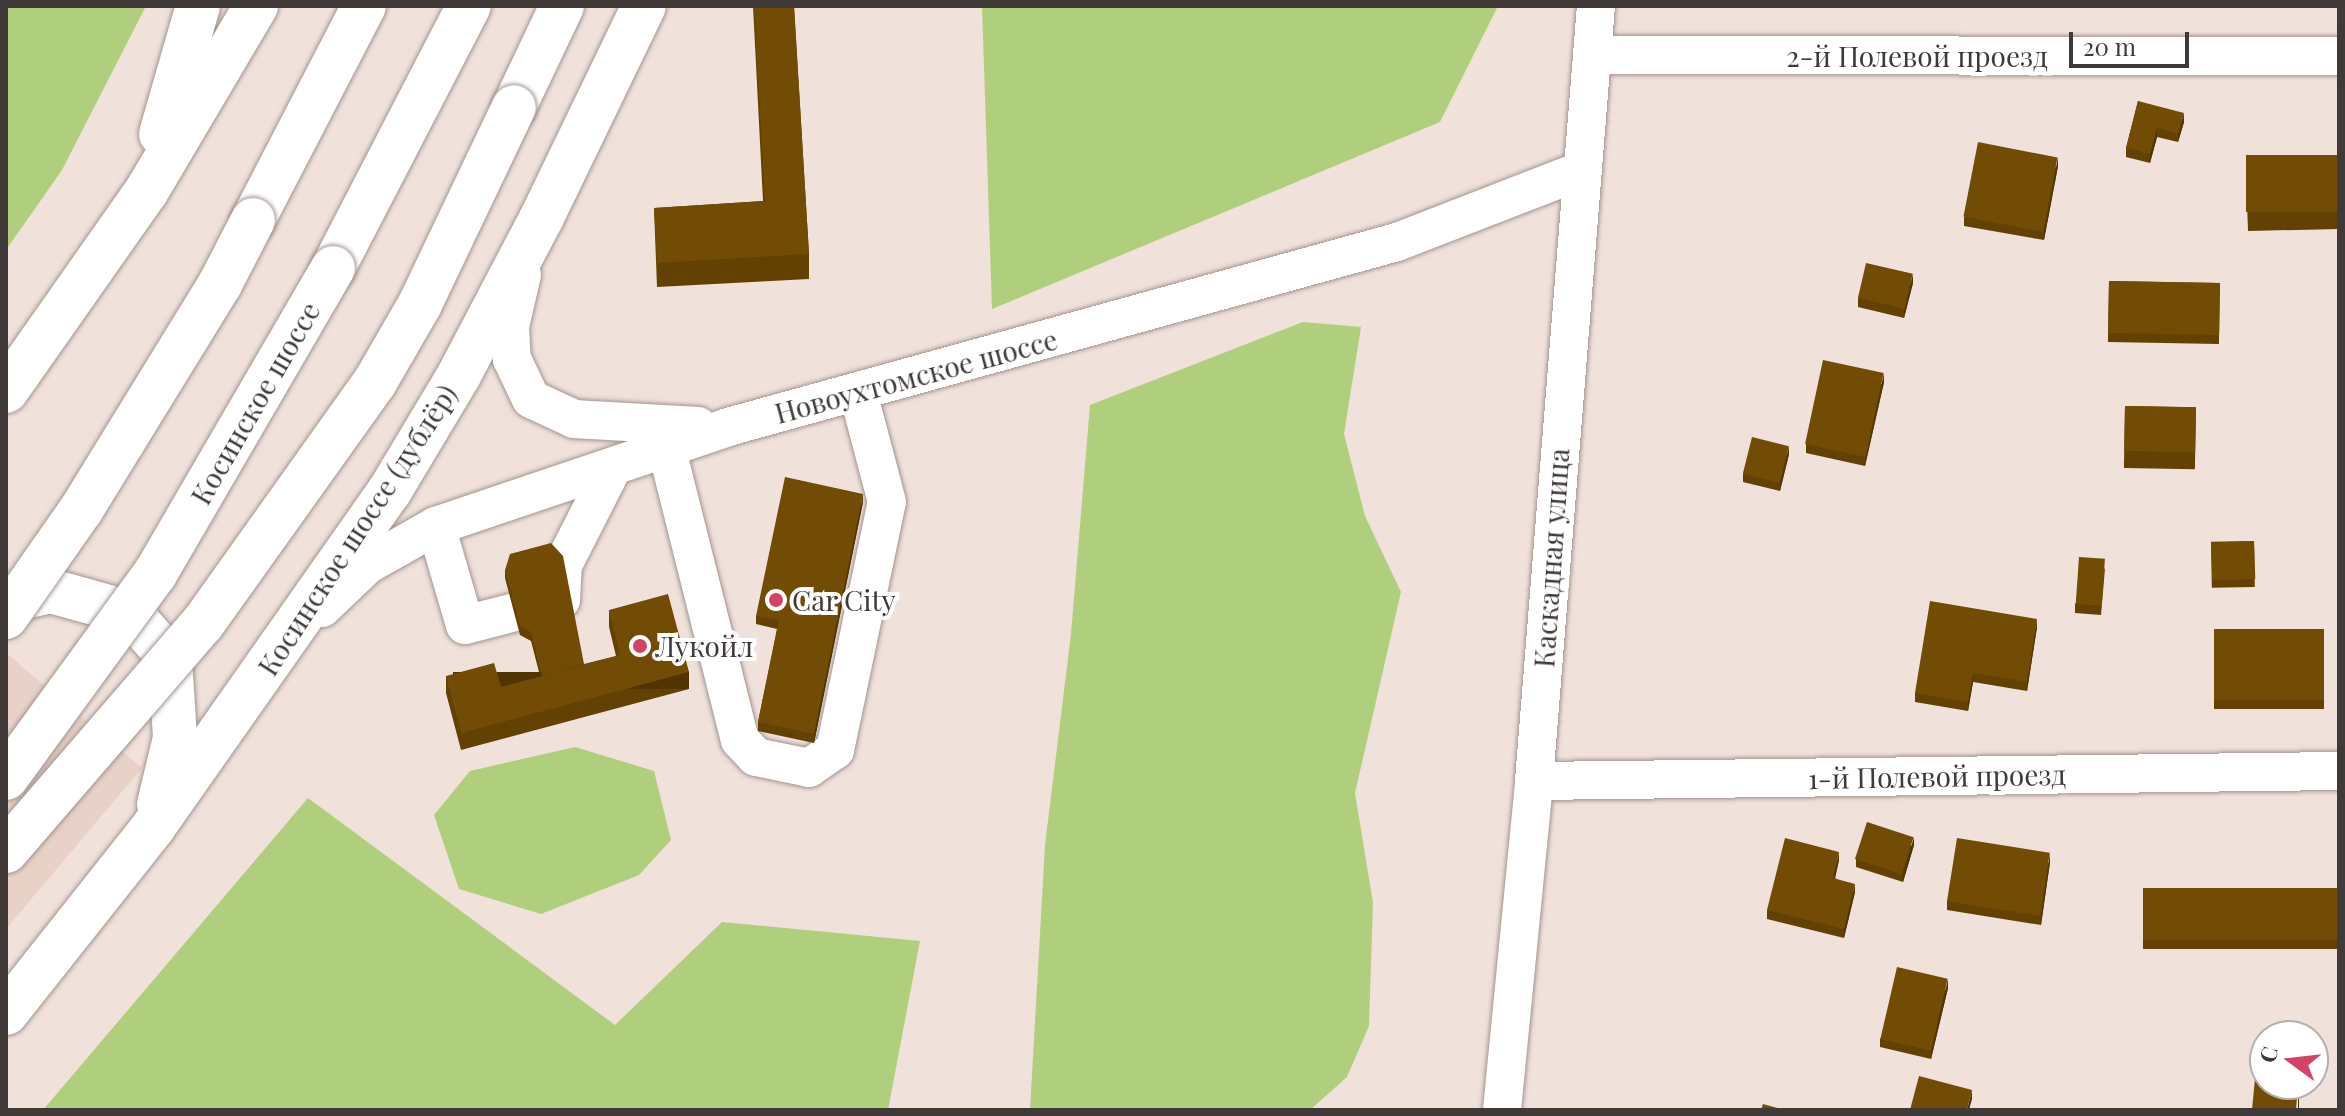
<!DOCTYPE html>
<meta charset="utf-8">
<style>
body{margin:0}
#map{position:relative;width:2345px;height:1116px;overflow:hidden;background:#f0e1da;font-family:"Playfair Display",serif}
div>[style]{position:absolute}
.built>*{inset:0;background:#e8d2c8}
.green>*{inset:0;background:#b0cf7d}
.roads{filter:drop-shadow(0 0 2px #a2948e) drop-shadow(0 0 2px #a2948e)}
.minor>*{height:38px;margin:-19px;padding:0 19px;transform-origin:19px;border-radius:19px;background:#fff}
.major>*{height:44px;margin:-22px;padding:0 22px;transform-origin:22px;border-radius:22px;background:#fff}
.highway>*{height:44px;margin:-22px;padding:0 22px;transform-origin:22px;border-radius:22px;background:#fff}
.bridges{filter:drop-shadow(0 0 2px #a2948e) drop-shadow(0 0 2px #a2948e)}
.major-bridge>*{height:44px;margin:-22px;padding:0 22px;transform-origin:22px;border-radius:22px;background:#fff}
.highway-bridge>*{height:44px;margin:-22px;padding:0 22px;transform-origin:22px;border-radius:22px;background:#fff}
.wall>*{inset:0;background:#624103;transform-origin:0 0}
.shaded-wall>*{inset:0;background:#503503;transform-origin:0 0}
.building>*{inset:0;background:#724c04;transform-origin:0 0}
.dots>*{width:22px;height:22px;translate:-50% -50%;box-sizing:border-box;border:4px solid #fff;border-radius:50%}
span{translate:-50% -50%;white-space:nowrap;text-align:center;line-height:1.15;-webkit-text-stroke:8px #fff;paint-order:stroke}
.street-label{font-size:28px;color:#3f3a37}
.poi-label{font-size:28px;color:#3f3a37}
.left{translate:0 -50%;text-align:left}
.frame{position:absolute;inset:0;border:8px solid #3f3a37;pointer-events:none}
.north{position:absolute;left:2249px;top:1020px;width:80px;height:80px;box-sizing:border-box;background:#fff;border:2px solid #b2b0af;border-radius:50%;rotate:285deg;font-size:22px;font-weight:700;line-height:32px;text-align:center;color:#3f3a37}
.north::after{content:'';display:block;margin:auto;width:28px;height:36px;background:#d24367;clip-path:polygon(50% 0,100% 100%,50% 72%,0 100%)}
.scale{position:absolute;left:2069px;top:32px;width:120px;height:36px;box-sizing:border-box;border:4px solid #3f3a37;border-top:0;padding-left:10px;font-size:24px;line-height:28px;white-space:nowrap;color:#3f3a37;-webkit-text-stroke:6px #fff;paint-order:stroke}
</style>
<div id="map">
<div class="built">
<i style="clip-path:polygon(6px 653px,142px 768px,6px 929px)"></i>
</div>
<div class="green">
<i style="clip-path:polygon(6px 6px,146px 6px,62px 170px,6px 250px)"></i>
<i style="clip-path:polygon(982px 6px,1498px 6px,1440px 122px,992px 309px)"></i>
<i style="clip-path:polygon(1303px 322px,1361px 327px,1344px 434px,1365px 516px,1401px 592px,1355px 793px,1373px 903px,1369px 1026px,1347px 1077px,1310px 1110px,1030px 1110px,1045px 845px,1071px 634px,1090px 405px)"></i>
<i style="clip-path:polygon(575px 747px,654px 771px,671px 840px,639px 875px,541px 914px,459px 889px,434px 815px,470px 771px)"></i>
<i style="clip-path:polygon(308px 798px,615px 1025px,722px 922px,920px 941px,888px 1110px,43px 1110px)"></i>
</div>
<div class="roads">
<div class="minor">
<i style="left:1592px;top:55px;width:747px;rotate:0.08deg"></i>
<i style="left:522px;top:275px;width:52px;rotate:103.2deg"></i>
<i style="left:510px;top:326px;width:33px;rotate:87deg"></i>
<i style="left:512px;top:359px;width:44px;rotate:64.6deg"></i>
<i style="left:531px;top:399px;width:47px;rotate:24.9deg"></i>
<i style="left:574px;top:419px;width:124px;rotate:3.2deg"></i>
<i style="left:666px;top:446px;width:303px;rotate:75.9deg"></i>
<i style="left:740px;top:740px;width:23px;rotate:47deg"></i>
<i style="left:756px;top:757px;width:54px;rotate:11.7deg"></i>
<i style="left:809px;top:768px;width:32px;rotate:-35deg"></i>
<i style="left:835px;top:750px;width:253px;rotate:-78.2deg"></i>
<i style="left:887px;top:502px;width:114px;rotate:-104.8deg"></i>
<i style="left:436px;top:526px;width:103px;rotate:73.7deg"></i>
<i style="left:465px;top:625px;width:99px;rotate:-14.6deg"></i>
<i style="left:561px;top:600px;width:35px;rotate:-87deg"></i>
<i style="left:563px;top:565px;width:110px;rotate:-63deg"></i>
<i style="left:322px;top:608px;width:62px;rotate:-43.7deg"></i>
<i style="left:367px;top:565px;width:79px;rotate:-29.5deg"></i>
<i style="left:436px;top:526px;width:308px;rotate:-18.7deg"></i>
<i style="left:728px;top:427px;width:694px;rotate:-15.46deg"></i>
<i style="left:1397px;top:242px;width:196px;rotate:-21.2deg"></i>
<i style="left:1534px;top:781px;width:805px;rotate:-0.71deg"></i>
<i style="left:1502px;top:1110px;width:331px;rotate:-84.4deg"></i>
<i style="left:1534px;top:781px;width:777px;rotate:-85.43deg"></i>
</div>
<div class="major">
<i style="left:514px;top:107px;width:112px;rotate:-64.6deg"></i>
<i style="left:161px;top:134px;width:133px;rotate:-73.9deg"></i>
<i style="left:6px;top:391px;width:243px;rotate:-54.9deg"></i>
<i style="left:146px;top:192px;width:216px;rotate:-59.4deg"></i>
<i style="left:6px;top:601px;width:46px;rotate:-12.5deg"></i>
<i style="left:51px;top:591px;width:82px;rotate:15.6deg"></i>
<i style="left:130px;top:613px;width:60px;rotate:48.4deg"></i>
<i style="left:170px;top:658px;width:80px;rotate:86.4deg"></i>
<i style="left:175px;top:738px;width:68px;rotate:103.6deg"></i>
<i style="left:6px;top:1013px;width:238px;rotate:-51.6deg"></i>
<i style="left:154px;top:826px;width:408px;rotate:-54.9deg"></i>
<i style="left:389px;top:492px;width:136px;rotate:-59.1deg"></i>
<i style="left:459px;top:375px;width:178px;rotate:-62.3deg"></i>
<i style="left:542px;top:217px;width:234px;rotate:-64.2deg"></i>
</div>
<div class="highway">
<i style="left:253px;top:220px;width:241px;rotate:-62.6deg"></i>
<i style="left:333px;top:268px;width:295px;rotate:-62.6deg"></i>
</div>
</div>
<div class="bridges">
<div class="major-bridge">
<i style="left:6px;top:851px;width:301px;rotate:-49.2deg"></i>
<i style="left:203px;top:623px;width:296px;rotate:-54.5deg"></i>
<i style="left:375px;top:382px;width:90px;rotate:-60deg"></i>
<i style="left:420px;top:304px;width:218px;rotate:-64.5deg"></i>
</div>
<div class="highway-bridge">
<i style="left:6px;top:617px;width:131px;rotate:-55deg"></i>
<i style="left:81px;top:510px;width:265px;rotate:-58.4deg"></i>
<i style="left:220px;top:284px;width:72px;rotate:-62.7deg"></i>
<i style="left:6px;top:778px;width:253px;rotate:-53.9deg"></i>
<i style="left:155px;top:574px;width:354px;rotate:-59.8deg"></i>
</div>
</div>
<div class="wall">
<i style="clip-path:polygon(753px 6px,794px 6px,809px 254px,809px 279px,657px 287px,654px 208px,763px 201px)"></i>
<i style="clip-path:polygon(2138px 101px,2184px 122px,2178px 142px,2157px 137px,2150px 163px,2126px 157px,2126px 148px)"></i>
<i style="clip-path:polygon(2339px 155px,2339px 229px,2248px 231px,2246px 174px)"></i>
<i style="clip-path:polygon(2058px 166px,2044px 240px,1964px 226px,1964px 217px)"></i>
<i style="left:2109px;top:281px;width:111px;height:61px;rotate:1deg"></i>
<i style="clip-path:polygon(1913px 283px,1904px 318px,1858px 307px,1858px 298px)"></i>
<i style="clip-path:polygon(1884px 382px,1865px 466px,1806px 453px,1806px 444px)"></i>
<i style="left:2125px;top:406px;width:71px;height:62px;rotate:1deg"></i>
<i style="clip-path:polygon(1789px 454px,1780px 491px,1743px 482px,1743px 474px)"></i>
<i style="clip-path:polygon(863px 502px,814px 743px,758px 731px,758px 722px,777px 629px,756px 624px,756px 616px)"></i>
<i style="left:2254px;top:541px;width:46px;height:43px;rotate:89deg"></i>
<i style="clip-path:polygon(2105px 568px,2101px 615px,2075px 613px,2075px 604px)"></i>
<i style="clip-path:polygon(505px 570px,584px 664px,616px 656px,609px 627px,609px 610px,689px 689px,461px 750px,446px 693px,446px 676px,501px 687px,540px 676px,531px 641px,520px 635px,505px 578px)"></i>
<i style="clip-path:polygon(2037px 627px,2027px 691px,1973px 682px,1968px 711px,1915px 702px,1915px 693px)"></i>
<i style="left:2214px;top:629px;width:110px;height:80px"></i>
<i style="clip-path:polygon(1914px 845px,1903px 882px,1856px 867px,1856px 859px)"></i>
<i style="clip-path:polygon(1839px 860px,1835px 878px,1855px 892px,1844px 938px,1767px 919px,1767px 910px)"></i>
<i style="clip-path:polygon(2050px 862px,2041px 925px,1947px 910px,1947px 901px)"></i>
<i style="left:2339px;top:888px;width:61px;height:196px;rotate:90deg"></i>
<i style="clip-path:polygon(1948px 988px,1931px 1059px,1880px 1047px,1880px 1039px)"></i>
</div>
<div class="shaded-wall">
<i style="clip-path:polygon(2184px 113px,2184px 122px,2178px 142px,2178px 134px)"></i>
<i style="clip-path:polygon(2157px 128px,2157px 137px,2150px 163px,2150px 154px)"></i>
<i style="clip-path:polygon(2058px 157px,2058px 166px,2044px 240px,2044px 232px)"></i>
<i style="clip-path:polygon(1913px 274px,1913px 283px,1904px 318px,1904px 309px)"></i>
<i style="clip-path:polygon(1884px 373px,1884px 382px,1865px 466px,1865px 457px)"></i>
<i style="clip-path:polygon(1789px 446px,1789px 454px,1780px 491px,1780px 482px)"></i>
<i style="clip-path:polygon(863px 494px,863px 502px,814px 743px,814px 734px)"></i>
<i style="clip-path:polygon(2037px 619px,2037px 627px,2027px 691px,2027px 682px)"></i>
<i style="left:689px;top:672px;width:17px;height:236px;rotate:90deg"></i>
<i style="clip-path:polygon(1973px 673px,1973px 682px,1968px 711px,1968px 702px)"></i>
<i style="clip-path:polygon(1914px 837px,1914px 845px,1903px 882px,1903px 873px)"></i>
<i style="clip-path:polygon(1839px 852px,1839px 860px,1833px 887px,1833px 878px)"></i>
<i style="clip-path:polygon(2050px 853px,2050px 862px,2041px 925px,2041px 916px)"></i>
<i style="clip-path:polygon(1855px 884px,1855px 892px,1844px 938px,1844px 929px)"></i>
<i style="clip-path:polygon(1948px 979px,1948px 988px,1931px 1059px,1931px 1050px)"></i>
<i style="left:2298px;top:1084px;width:1px;height:26px"></i>
<i style="clip-path:polygon(1972px 1090px,1972px 1099px,1969px 1110px,1967px 1110px)"></i>
</div>
<div class="building">
<i style="clip-path:polygon(754px 6px,794px 6px,809px 254px,657px 263px,654px 208px,765px 201px)"></i>
<i style="clip-path:polygon(2138px 101px,2184px 113px,2178px 134px,2157px 128px,2150px 154px,2126px 148px)"></i>
<i style="left:1978px;top:142px;width:81px;height:76px;rotate:11deg"></i>
<i style="left:2339px;top:155px;width:57px;height:93px;rotate:90deg"></i>
<i style="left:1866px;top:263px;width:48px;height:36px;rotate:13deg"></i>
<i style="left:2109px;top:281px;width:111px;height:52px;rotate:1deg"></i>
<i style="left:1823px;top:360px;width:62px;height:86px;rotate:12deg"></i>
<i style="left:2125px;top:406px;width:71px;height:45px;rotate:1deg"></i>
<i style="left:1752px;top:437px;width:38px;height:38px;rotate:14deg"></i>
<i style="clip-path:polygon(785px 477px,863px 494px,814px 734px,758px 722px,779px 620px,756px 616px)"></i>
<i style="left:2254px;top:541px;width:38px;height:43px;rotate:88deg"></i>
<i style="clip-path:polygon(551px 543px,563px 556px,584px 664px,542px 676px,531px 632px,520px 626px,505px 570px,510px 554px)"></i>
<i style="left:2079px;top:557px;width:26px;height:47px;rotate:4deg"></i>
<i style="clip-path:polygon(668px 594px,689px 672px,461px 733px,446px 676px,494px 663px,501px 687px,620px 655px,609px 610px)"></i>
<i style="clip-path:polygon(1930px 601px,2037px 619px,2027px 682px,1973px 673px,1968px 702px,1915px 693px)"></i>
<i style="left:2214px;top:629px;width:110px;height:71px"></i>
<i style="left:1867px;top:822px;width:49px;height:39px;rotate:18deg"></i>
<i style="clip-path:polygon(1785px 838px,1839px 852px,1833px 878px,1855px 884px,1844px 929px,1767px 910px)"></i>
<i style="left:1957px;top:838px;width:94px;height:64px;rotate:9deg"></i>
<i style="left:2339px;top:888px;width:52px;height:196px;rotate:90deg"></i>
<i style="left:1897px;top:967px;width:52px;height:74px;rotate:13deg"></i>
<i style="clip-path:polygon(2257px 1057px,2265px 1058px,2265px 1084px,2298px 1084px,2296px 1110px,2252px 1110px)"></i>
<i style="clip-path:polygon(1919px 1076px,1972px 1090px,1967px 1110px,1910px 1110px)"></i>
<i style="clip-path:polygon(1763px 1104px,1785px 1110px,1761px 1110px)"></i>
</div>
<div class="dots">
<i style="left:776px;top:600px;background:#d24367"></i>
<i style="left:640px;top:646px;background:#d24367"></i>
</div>
<div class="street-label">
<span style="left:1917px;top:56px">2-й Полевой проезд</span>
<span style="left:916px;top:376px;rotate:-15deg">Новоухтомское шоссе</span>
<span style="left:255px;top:403px;rotate:-60deg">Косинское шоссе</span>
<span style="left:357px;top:530px;rotate:-57deg">Косинское шоссе (дублёр)</span>
<span style="left:1551px;top:558px;rotate:-86deg">Каскадная улица</span>
<span style="left:1937px;top:776px;rotate:-1deg">1-й Полевой проезд</span>
</div>
<div class="poi-label">
<span class="left" style="left:792px;top:600px">Car City</span>
<span class="left" style="left:656px;top:646px">Лукойл</span>
</div>
<div class="frame"></div>
<div class="north">С</div>
<div class="scale">20 m</div>
</div>
